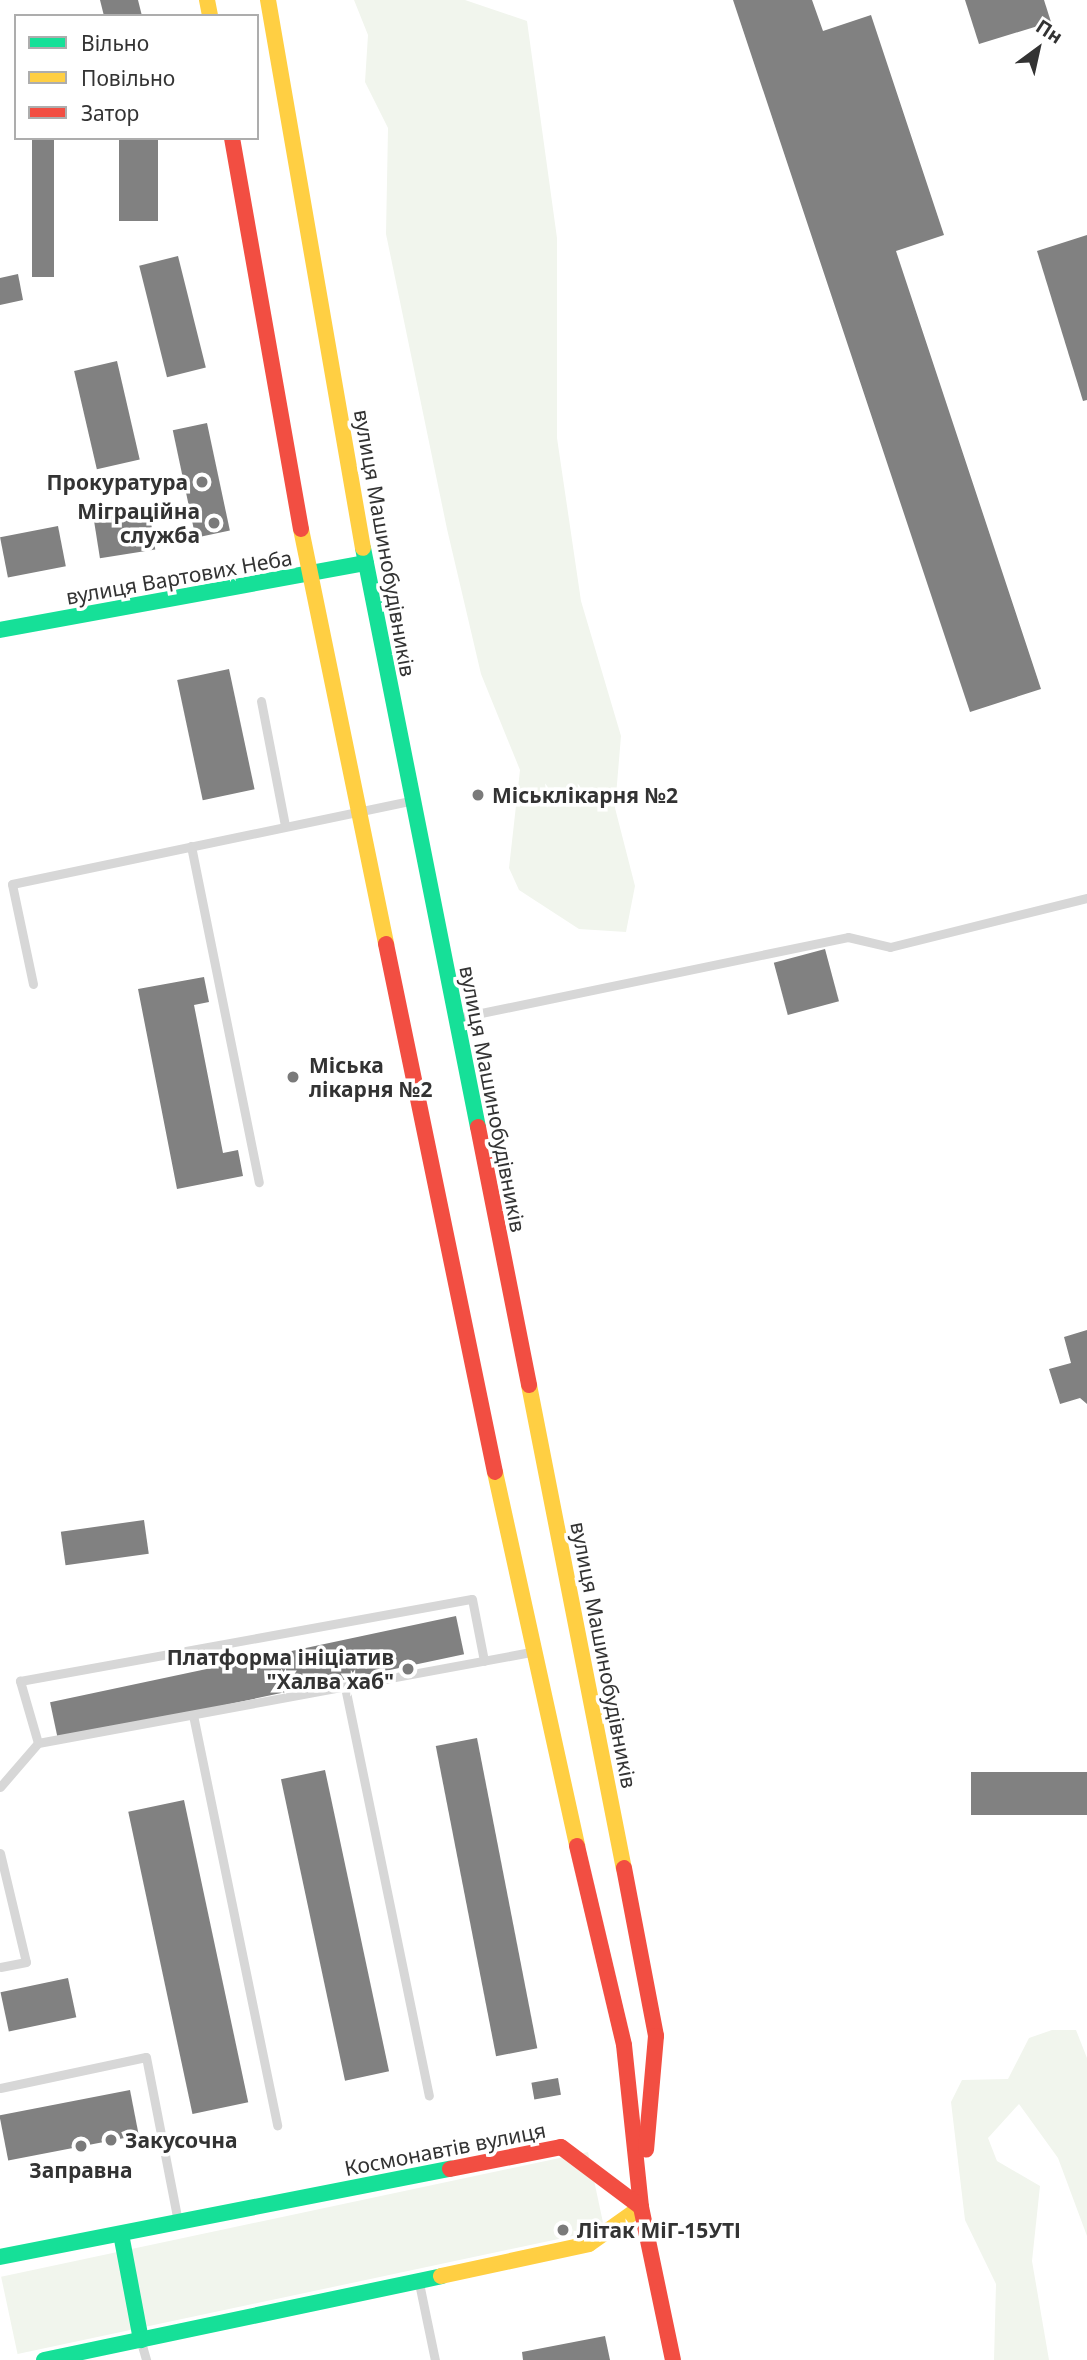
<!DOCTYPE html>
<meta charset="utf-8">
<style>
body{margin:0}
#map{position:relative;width:1087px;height:2360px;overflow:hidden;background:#fff;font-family:"Noto Sans",sans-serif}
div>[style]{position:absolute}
.green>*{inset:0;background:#f1f5ed;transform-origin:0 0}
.building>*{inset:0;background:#818181;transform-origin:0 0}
.lane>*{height:9px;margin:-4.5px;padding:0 4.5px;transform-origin:4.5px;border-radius:4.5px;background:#d7d7d7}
.fast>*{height:16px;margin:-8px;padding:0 8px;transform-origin:8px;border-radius:8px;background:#16e098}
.slow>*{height:16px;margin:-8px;padding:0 8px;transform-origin:8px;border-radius:8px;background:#ffcf43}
.jam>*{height:16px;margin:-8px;padding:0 8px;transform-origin:8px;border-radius:8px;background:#f24e42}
.dots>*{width:19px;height:19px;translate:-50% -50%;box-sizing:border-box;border:4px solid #fff;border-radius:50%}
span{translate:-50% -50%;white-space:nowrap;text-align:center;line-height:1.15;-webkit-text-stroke:7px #fff;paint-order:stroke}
.poi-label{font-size:21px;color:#333;font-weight:700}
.right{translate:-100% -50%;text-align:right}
.left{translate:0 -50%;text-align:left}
.street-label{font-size:21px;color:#333}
.legend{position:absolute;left:14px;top:14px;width:245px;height:126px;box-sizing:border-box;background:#fff;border:2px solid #adadad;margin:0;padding:9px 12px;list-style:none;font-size:21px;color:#333}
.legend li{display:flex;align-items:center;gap:14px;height:35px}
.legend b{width:35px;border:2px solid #adadad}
.north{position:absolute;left:1003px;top:14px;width:70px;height:70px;-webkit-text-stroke:5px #fff;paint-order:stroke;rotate:33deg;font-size:19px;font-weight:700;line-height:28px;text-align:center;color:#333}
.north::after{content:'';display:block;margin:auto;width:24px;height:32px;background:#333;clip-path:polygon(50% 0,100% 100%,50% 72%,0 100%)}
</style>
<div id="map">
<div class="green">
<i style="clip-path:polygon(354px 0,465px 0,527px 21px,557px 238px,557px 438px,581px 601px,621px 736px,615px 808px,635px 886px,626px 932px,579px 929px,519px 890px,509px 868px,520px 770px,481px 674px,447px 529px,386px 234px,388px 128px,365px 82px,368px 35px)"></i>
<i style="clip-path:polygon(1052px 2030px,1076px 2030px,1087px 2058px,1087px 2236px,1058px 2158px,1019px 2104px,988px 2138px,997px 2161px,1040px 2186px,1032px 2261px,1049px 2360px,994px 2360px,996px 2284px,965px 2220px,951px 2102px,962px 2080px,1008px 2079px,1029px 2038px)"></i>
<i style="left:588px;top:2152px;width:79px;height:600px;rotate:78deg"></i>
</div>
<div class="building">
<i style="clip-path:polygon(100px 0,138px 0,142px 16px,104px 16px)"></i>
<i style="clip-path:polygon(733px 0,812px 0,823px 31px,871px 15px,944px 235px,896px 251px,1041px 689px,970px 712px)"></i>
<i style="clip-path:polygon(965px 0,1044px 0,1051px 22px,979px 44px)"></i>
<i style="left:32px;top:138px;width:22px;height:139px"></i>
<i style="left:119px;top:138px;width:39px;height:83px"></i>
<i style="clip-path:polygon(1087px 235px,1087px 400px,1083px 401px,1037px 251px)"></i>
<i style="left:178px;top:256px;width:115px;height:40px;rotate:76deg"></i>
<i style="clip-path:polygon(18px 274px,23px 300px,0 305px,0 278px)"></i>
<i style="left:117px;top:361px;width:101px;height:44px;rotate:77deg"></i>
<i style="left:207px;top:423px;width:110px;height:35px;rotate:78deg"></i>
<i style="left:149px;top:510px;width:40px;height:56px;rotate:81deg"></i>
<i style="left:58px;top:526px;width:41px;height:59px;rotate:79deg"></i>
<i style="left:229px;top:669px;width:123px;height:53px;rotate:78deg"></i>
<i style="left:825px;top:949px;width:54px;height:53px;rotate:75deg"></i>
<i style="clip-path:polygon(204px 977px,209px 1002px,194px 1005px,223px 1153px,238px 1150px,243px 1176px,177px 1189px,138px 989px)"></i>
<i style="clip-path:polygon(1087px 1330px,1087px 1404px,1080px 1398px,1060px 1404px,1049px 1369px,1071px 1363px,1064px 1337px)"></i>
<i style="left:144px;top:1520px;width:34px;height:84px;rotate:82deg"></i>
<i style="left:456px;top:1616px;width:39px;height:415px;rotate:78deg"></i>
<i style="left:477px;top:1738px;width:316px;height:42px;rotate:79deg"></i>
<i style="left:325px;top:1770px;width:308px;height:45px;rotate:78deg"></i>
<i style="left:1087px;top:1772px;width:43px;height:116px;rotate:90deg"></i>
<i style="left:184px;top:1800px;width:309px;height:57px;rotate:78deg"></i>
<i style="left:68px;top:1978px;width:40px;height:69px;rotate:78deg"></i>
<i style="left:558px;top:2078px;width:17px;height:27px;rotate:80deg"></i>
<i style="left:130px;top:2090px;width:46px;height:133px;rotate:79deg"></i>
<i style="clip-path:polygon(605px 2336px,610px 2360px,523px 2360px,522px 2352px)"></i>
</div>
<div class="lane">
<i style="left:261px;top:701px;width:127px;rotate:79.1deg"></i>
<i style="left:191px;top:846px;width:343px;rotate:78.6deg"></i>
<i style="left:33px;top:984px;width:102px;rotate:-101.9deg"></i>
<i style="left:12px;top:884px;width:408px;rotate:-11.8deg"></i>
<i style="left:457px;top:1018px;width:399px;rotate:-11.7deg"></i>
<i style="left:848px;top:937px;width:43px;rotate:13.4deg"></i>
<i style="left:890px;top:947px;width:203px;rotate:-14deg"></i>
<i style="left:345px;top:1687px;width:417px;rotate:78.4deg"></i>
<i style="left:193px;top:1715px;width:419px;rotate:78.4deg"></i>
<i style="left:38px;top:1743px;width:65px;rotate:-106.2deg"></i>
<i style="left:20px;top:1681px;width:459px;rotate:-10.3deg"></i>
<i style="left:472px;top:1599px;width:63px;rotate:79deg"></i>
<i style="left:0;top:1787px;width:58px;rotate:-49.2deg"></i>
<i style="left:38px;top:1743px;width:501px;rotate:-10.46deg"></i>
<i style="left:0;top:1853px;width:112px;rotate:76.6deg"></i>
<i style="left:26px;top:1962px;width:26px;rotate:169deg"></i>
<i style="left:0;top:2088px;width:149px;rotate:-12deg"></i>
<i style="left:146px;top:2057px;width:168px;rotate:79deg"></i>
<i style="left:419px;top:2283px;width:79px;rotate:78.3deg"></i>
<i style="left:141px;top:2342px;width:19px;rotate:74deg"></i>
</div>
<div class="fast">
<i style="left:363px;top:548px;width:590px;rotate:78.77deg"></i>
<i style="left:0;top:630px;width:372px;rotate:-10.4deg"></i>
<i style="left:121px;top:2234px;width:108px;rotate:79.3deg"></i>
<i style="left:0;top:2257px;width:459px;rotate:-11.1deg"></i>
<i style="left:44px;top:2360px;width:406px;rotate:-11.9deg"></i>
</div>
<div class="slow">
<i style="left:207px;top:0;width:16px;rotate:79deg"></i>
<i style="left:268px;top:0;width:556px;rotate:80.17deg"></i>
<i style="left:301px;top:529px;width:424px;rotate:78.4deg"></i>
<i style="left:529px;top:1385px;width:492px;rotate:78.9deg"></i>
<i style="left:495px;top:1472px;width:383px;rotate:77.6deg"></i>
<i style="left:441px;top:2276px;width:151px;rotate:-12.2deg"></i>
<i style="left:589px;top:2244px;width:64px;rotate:-35.4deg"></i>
</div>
<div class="jam">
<i style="left:232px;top:138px;width:397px;rotate:80deg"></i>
<i style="left:386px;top:944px;width:539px;rotate:78.34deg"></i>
<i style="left:478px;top:1127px;width:263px;rotate:78.8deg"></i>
<i style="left:577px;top:1846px;width:204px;rotate:76.7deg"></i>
<i style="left:624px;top:2045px;width:163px;rotate:84deg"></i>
<i style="left:641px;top:2207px;width:156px;rotate:78.2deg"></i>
<i style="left:624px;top:1868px;width:171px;rotate:79.2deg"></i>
<i style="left:656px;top:2036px;width:114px;rotate:95deg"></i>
<i style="left:450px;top:2169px;width:113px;rotate:-11.2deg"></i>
<i style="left:561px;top:2147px;width:100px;rotate:36.9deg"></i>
</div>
<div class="dots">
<i style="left:202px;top:482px;background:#7a7a7a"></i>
<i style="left:214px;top:523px;background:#7a7a7a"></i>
<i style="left:478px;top:795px;background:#7a7a7a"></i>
<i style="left:293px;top:1077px;background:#7a7a7a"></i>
<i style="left:408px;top:1669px;background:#7a7a7a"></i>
<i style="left:111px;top:2140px;background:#7a7a7a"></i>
<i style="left:81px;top:2146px;background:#7a7a7a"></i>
<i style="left:563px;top:2230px;background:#7a7a7a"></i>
</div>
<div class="poi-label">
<span class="right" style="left:188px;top:482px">Прокуратура</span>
<span class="right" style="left:200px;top:523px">Міграційна<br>служба</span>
<span class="left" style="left:492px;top:795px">Міськлікарня №2</span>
<span class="left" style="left:309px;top:1077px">Міська<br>лікарня №2</span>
<span class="right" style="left:394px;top:1669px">Платформа ініціатив<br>"Халва хаб"</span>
<span class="left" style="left:125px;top:2140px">Закусочна</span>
<span style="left:81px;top:2170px">Заправна</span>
<span class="left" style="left:577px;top:2230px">Літак МіГ-15УТІ</span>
</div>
<div class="street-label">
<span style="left:385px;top:543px;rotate:80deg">вулиця Машинобудівників</span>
<span style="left:179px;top:577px;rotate:-10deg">вулиця Вартових Неба</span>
<span style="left:493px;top:1099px;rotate:79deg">вулиця Машинобудівників</span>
<span style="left:604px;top:1655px;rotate:79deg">вулиця Машинобудівників</span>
<span style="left:445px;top:2149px;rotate:-11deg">Космонавтів вулиця</span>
</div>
<ul class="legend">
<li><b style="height:9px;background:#16e098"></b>Вільно</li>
<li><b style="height:9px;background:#ffcf43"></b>Повільно</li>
<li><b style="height:9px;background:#f24e42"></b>Затор</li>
</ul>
<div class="north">Пн</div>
</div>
